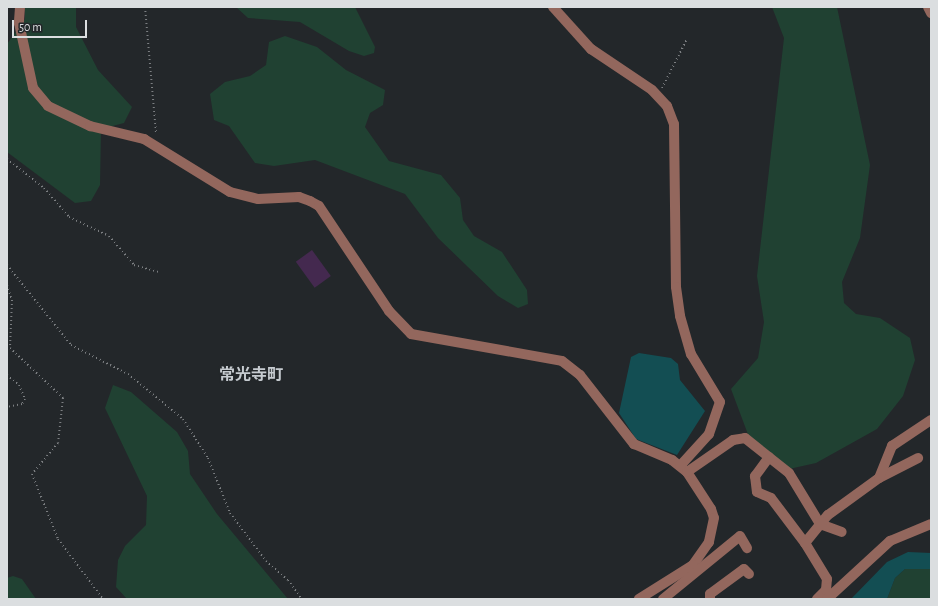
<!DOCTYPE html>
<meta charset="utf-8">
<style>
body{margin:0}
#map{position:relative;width:938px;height:606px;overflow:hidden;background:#23272a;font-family:"Alegreya Sans","Noto Sans JP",sans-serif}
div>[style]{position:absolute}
.green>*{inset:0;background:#204132}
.water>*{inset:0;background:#134e53}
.building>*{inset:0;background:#44294f;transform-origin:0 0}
.path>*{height:2px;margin-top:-1px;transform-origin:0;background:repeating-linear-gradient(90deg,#7c7f82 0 1px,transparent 0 4px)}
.minor>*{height:10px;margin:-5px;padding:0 5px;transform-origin:5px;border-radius:5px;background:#93675d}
span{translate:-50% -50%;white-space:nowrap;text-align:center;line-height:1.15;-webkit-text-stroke:3.5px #23272a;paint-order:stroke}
.quarter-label{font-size:16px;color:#c6cbd0;font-weight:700}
.frame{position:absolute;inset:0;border:8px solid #dbdee0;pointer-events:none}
.scale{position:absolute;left:12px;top:20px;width:75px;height:18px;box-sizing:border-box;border:2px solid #dbdee0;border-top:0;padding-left:5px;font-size:12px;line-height:14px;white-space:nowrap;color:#dbdee0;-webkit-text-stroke:3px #23272a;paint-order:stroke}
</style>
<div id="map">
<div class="green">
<i style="clip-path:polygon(25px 7px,76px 7px,76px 27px,98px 70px,132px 107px,124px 123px,101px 129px,100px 185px,91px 201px,75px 203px,7px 152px,7px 44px,25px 19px)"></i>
<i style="clip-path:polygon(236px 7px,355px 7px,375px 47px,374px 53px,364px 56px,349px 51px,300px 22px,248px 18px)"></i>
<i style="clip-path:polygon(772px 7px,837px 7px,870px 165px,860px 238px,842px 282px,844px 303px,856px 314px,880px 318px,910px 338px,915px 360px,903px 396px,877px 429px,816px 463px,789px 469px,749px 437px,731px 389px,758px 358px,764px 322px,757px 276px,784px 38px)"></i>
<i style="clip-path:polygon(285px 36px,317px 47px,346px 70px,385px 90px,383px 105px,370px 113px,365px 127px,389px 161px,441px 175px,460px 198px,463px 220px,474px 236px,502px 252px,527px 290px,528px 304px,518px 308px,498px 296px,438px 238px,405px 194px,315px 160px,274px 166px,255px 163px,229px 126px,214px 120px,210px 94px,225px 82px,250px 76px,266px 65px,269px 42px)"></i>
<i style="clip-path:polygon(113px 385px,131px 392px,177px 432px,188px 451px,190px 474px,217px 514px,288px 599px,127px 599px,116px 587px,118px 560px,125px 546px,146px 525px,147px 496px,105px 408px)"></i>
<i style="clip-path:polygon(905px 569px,931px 569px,931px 599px,887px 599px,895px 578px)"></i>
<i style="clip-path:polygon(13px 576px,22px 579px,36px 599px,7px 599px,7px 578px)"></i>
</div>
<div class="water">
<i style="clip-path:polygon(639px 353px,671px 358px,678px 364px,680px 380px,705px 411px,677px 455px,636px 439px,619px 413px,631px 357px)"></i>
<i style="clip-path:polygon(908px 552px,931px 553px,931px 569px,905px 569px,895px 578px,887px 599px,851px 599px,887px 562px)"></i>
</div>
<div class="building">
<i style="left:312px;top:250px;width:32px;height:20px;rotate:54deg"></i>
</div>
<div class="path">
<i style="left:145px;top:7px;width:127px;rotate:85deg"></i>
<i style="left:662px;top:88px;width:55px;rotate:-63deg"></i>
<i style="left:7px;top:159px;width:47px;rotate:38.1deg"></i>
<i style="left:44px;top:188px;width:38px;rotate:49deg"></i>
<i style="left:69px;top:217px;width:44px;rotate:25.4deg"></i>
<i style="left:109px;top:236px;width:38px;rotate:49deg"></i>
<i style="left:134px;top:265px;width:25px;rotate:16deg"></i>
<i style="left:7px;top:265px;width:102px;rotate:51.3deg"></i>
<i style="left:71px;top:345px;width:64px;rotate:27deg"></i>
<i style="left:128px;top:374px;width:71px;rotate:39.3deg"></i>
<i style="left:183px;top:419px;width:46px;rotate:57.3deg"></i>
<i style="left:208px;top:458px;width:59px;rotate:68.2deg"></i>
<i style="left:230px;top:513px;width:60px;rotate:53.1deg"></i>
<i style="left:266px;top:561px;width:29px;rotate:41deg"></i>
<i style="left:288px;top:580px;width:24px;rotate:54deg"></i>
<i style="left:7px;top:285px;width:16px;rotate:72deg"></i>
<i style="left:12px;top:300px;width:48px;rotate:92.4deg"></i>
<i style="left:10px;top:348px;width:73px;rotate:43.3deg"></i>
<i style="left:63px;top:398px;width:45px;rotate:96.3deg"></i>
<i style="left:58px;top:443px;width:40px;rotate:130deg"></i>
<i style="left:32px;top:474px;width:70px;rotate:68.2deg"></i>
<i style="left:58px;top:539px;width:75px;rotate:53.1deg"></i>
<i style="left:7px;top:375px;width:16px;rotate:40deg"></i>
<i style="left:19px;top:385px;width:15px;rotate:67deg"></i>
<i style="left:25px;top:399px;width:6px;rotate:121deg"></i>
<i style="left:22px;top:404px;width:15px;rotate:169deg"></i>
</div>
<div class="minor">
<i style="left:20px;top:7px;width:16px;rotate:94deg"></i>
<i style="left:19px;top:23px;width:66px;rotate:77.8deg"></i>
<i style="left:33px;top:88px;width:23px;rotate:50deg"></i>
<i style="left:48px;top:106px;width:47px;rotate:25.5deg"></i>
<i style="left:90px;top:126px;width:56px;rotate:13.5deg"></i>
<i style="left:144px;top:139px;width:101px;rotate:31.6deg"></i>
<i style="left:230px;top:192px;width:29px;rotate:14deg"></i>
<i style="left:258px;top:199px;width:41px;rotate:-2.8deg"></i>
<i style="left:299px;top:197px;width:12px;rotate:20deg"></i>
<i style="left:310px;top:201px;width:10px;rotate:29deg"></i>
<i style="left:319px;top:206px;width:126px;rotate:56.3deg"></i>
<i style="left:389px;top:311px;width:32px;rotate:46deg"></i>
<i style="left:411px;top:334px;width:153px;rotate:10.1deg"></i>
<i style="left:562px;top:361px;width:23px;rotate:38deg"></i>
<i style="left:580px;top:375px;width:88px;rotate:52deg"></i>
<i style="left:634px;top:444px;width:41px;rotate:22.8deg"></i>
<i style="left:672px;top:460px;width:19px;rotate:39deg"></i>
<i style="left:687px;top:472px;width:44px;rotate:57deg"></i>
<i style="left:711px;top:509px;width:9px;rotate:72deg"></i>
<i style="left:714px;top:518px;width:25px;rotate:102deg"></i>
<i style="left:709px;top:542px;width:28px;rotate:125deg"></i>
<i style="left:693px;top:565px;width:64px;rotate:147.8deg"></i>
<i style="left:553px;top:7px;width:57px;rotate:47.9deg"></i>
<i style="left:591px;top:49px;width:73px;rotate:33.9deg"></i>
<i style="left:652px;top:90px;width:22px;rotate:47deg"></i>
<i style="left:667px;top:106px;width:19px;rotate:69deg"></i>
<i style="left:674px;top:124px;width:163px;rotate:89.3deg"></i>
<i style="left:676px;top:287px;width:29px;rotate:82deg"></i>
<i style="left:680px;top:316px;width:40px;rotate:74deg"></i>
<i style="left:691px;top:354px;width:56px;rotate:58.9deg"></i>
<i style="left:720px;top:402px;width:34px;rotate:109deg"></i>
<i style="left:709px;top:434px;width:43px;rotate:132.2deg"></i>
<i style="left:928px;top:7px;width:7px;rotate:63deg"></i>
<i style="left:769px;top:457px;width:24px;rotate:126deg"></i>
<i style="left:755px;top:476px;width:16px;rotate:83deg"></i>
<i style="left:757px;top:492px;width:15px;rotate:23deg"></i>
<i style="left:771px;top:498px;width:56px;rotate:52.9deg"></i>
<i style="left:687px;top:472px;width:56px;rotate:-34.8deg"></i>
<i style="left:733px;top:440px;width:12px;rotate:-9deg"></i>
<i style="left:745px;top:438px;width:56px;rotate:38.5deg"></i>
<i style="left:789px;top:473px;width:60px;rotate:58.7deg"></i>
<i style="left:820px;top:524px;width:23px;rotate:20deg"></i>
<i style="left:879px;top:478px;width:44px;rotate:-27.1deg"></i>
<i style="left:663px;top:599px;width:99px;rotate:-39.3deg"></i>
<i style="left:740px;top:536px;width:14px;rotate:60deg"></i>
<i style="left:710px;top:599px;width:5px;rotate:-90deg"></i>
<i style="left:710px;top:594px;width:42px;rotate:-36.3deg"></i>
<i style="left:744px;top:569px;width:7px;rotate:45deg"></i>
<i style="left:817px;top:599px;width:13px;rotate:-45deg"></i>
<i style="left:826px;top:590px;width:11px;rotate:-85deg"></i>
<i style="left:827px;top:579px;width:42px;rotate:-121.4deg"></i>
<i style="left:805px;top:543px;width:36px;rotate:-51deg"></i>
<i style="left:828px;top:515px;width:63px;rotate:-36deg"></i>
<i style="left:879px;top:478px;width:35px;rotate:-68deg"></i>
<i style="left:892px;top:446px;width:47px;rotate:-33.7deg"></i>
<i style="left:827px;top:599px;width:86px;rotate:-42.6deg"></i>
<i style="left:890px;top:541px;width:44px;rotate:-22.5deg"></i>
</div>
<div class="quarter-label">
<span style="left:251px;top:375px">常光寺町</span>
</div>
<div class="frame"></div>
<div class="scale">50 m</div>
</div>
